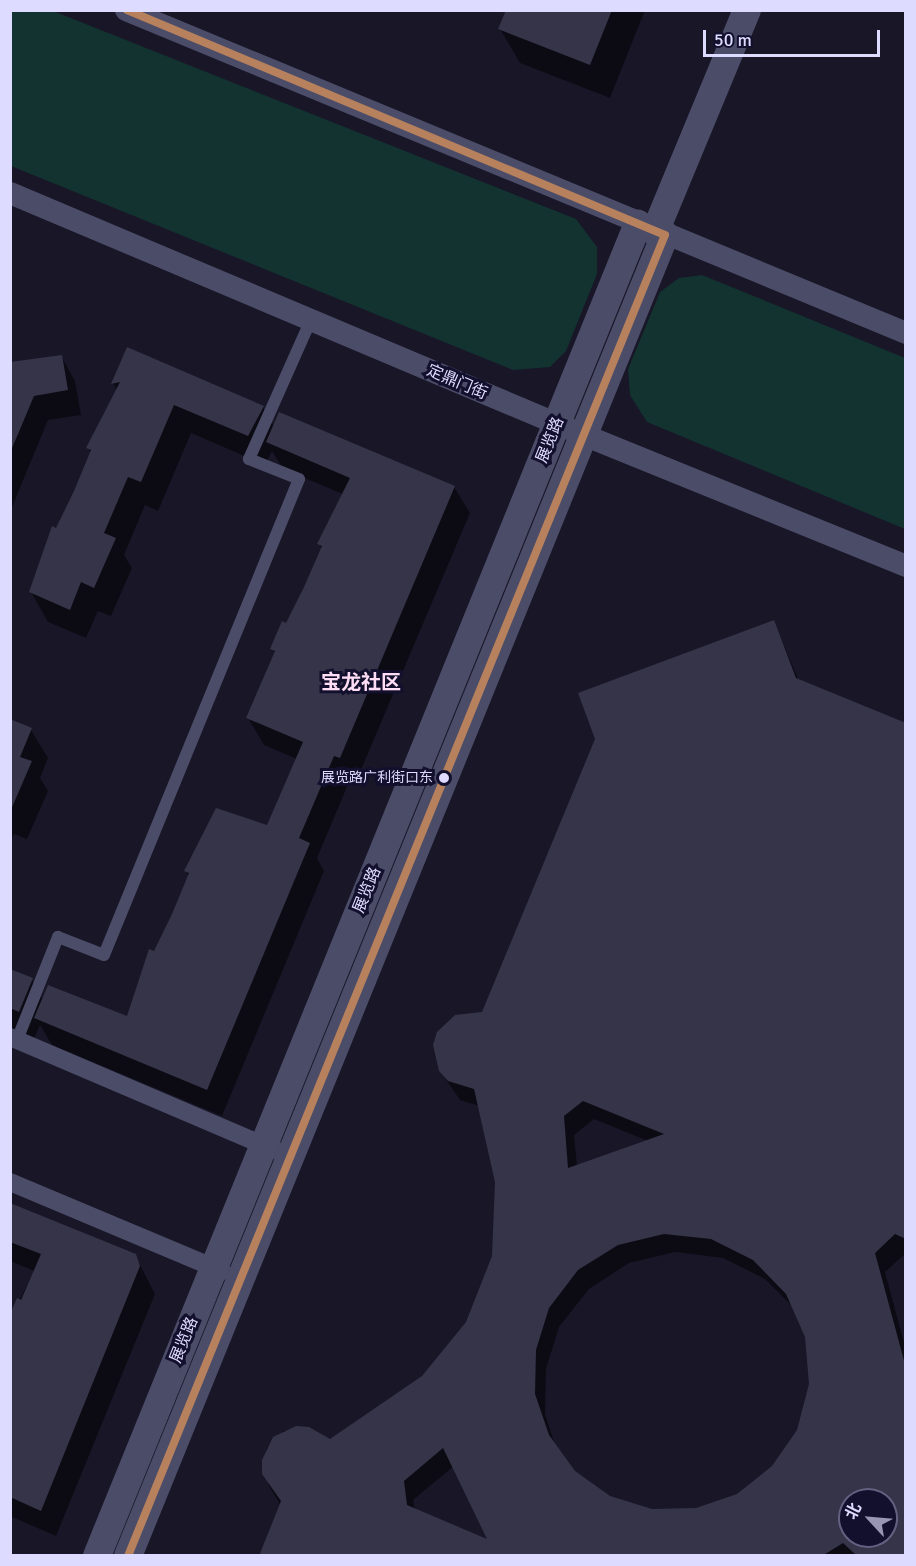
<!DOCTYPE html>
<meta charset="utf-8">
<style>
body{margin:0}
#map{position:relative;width:916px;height:1566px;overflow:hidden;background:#181627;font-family:Signika,"Noto Sans SC",sans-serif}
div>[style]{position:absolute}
.green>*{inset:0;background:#133331}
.shadow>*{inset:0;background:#0007}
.building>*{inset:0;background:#363448}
.service>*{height:12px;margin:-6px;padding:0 6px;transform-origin:6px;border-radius:6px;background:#4b4c68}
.pedestrian>*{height:18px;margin:-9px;padding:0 9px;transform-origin:9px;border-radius:9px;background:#4b4c68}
.minor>*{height:22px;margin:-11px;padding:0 11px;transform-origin:11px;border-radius:11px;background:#4b4c68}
.tertiary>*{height:28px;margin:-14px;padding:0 14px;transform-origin:14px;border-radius:14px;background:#4b4c68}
.bus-1>*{height:8px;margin:-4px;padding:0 4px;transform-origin:4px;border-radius:4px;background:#b6815c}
.dots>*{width:16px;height:16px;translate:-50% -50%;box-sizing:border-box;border:3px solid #12102d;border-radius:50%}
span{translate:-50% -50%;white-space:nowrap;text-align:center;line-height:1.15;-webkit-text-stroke:6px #12102d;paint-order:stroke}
.bus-label{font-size:14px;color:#dddbff}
.right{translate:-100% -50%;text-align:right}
.street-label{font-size:16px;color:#dddbff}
.quarter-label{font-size:20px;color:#ffddf5;font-weight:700}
.frame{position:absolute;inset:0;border:12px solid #dddbff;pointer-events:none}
.north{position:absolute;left:838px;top:1488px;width:60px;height:60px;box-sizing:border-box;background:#12102d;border:2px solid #636181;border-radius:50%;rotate:296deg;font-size:16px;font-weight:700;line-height:24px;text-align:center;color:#dddbff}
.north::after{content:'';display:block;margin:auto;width:21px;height:27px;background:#9896b3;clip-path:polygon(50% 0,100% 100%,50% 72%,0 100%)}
.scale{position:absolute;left:703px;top:30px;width:177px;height:27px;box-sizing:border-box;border:3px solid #dddbff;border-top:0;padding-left:8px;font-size:18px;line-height:21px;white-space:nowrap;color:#dddbff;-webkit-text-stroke:4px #12102d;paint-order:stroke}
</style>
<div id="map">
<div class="green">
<i style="clip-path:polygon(10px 11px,53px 11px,576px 219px,597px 247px,597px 274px,566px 351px,550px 367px,513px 370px,11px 166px)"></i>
<i style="clip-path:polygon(702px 275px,905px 358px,905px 529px,647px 422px,630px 395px,628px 369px,660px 292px,679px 278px)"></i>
</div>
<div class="shadow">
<i style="clip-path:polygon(507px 10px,645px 10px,610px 98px,520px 63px,500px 29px)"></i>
<i style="clip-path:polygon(128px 349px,263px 407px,274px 427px,454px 487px,470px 513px,355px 784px,349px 782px,317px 858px,324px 871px,222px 1116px,52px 1045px,40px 1025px,32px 1043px,10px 1034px,10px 971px,32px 980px,43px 1000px,128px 1018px,189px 877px,186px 871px,268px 827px,297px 759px,264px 745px,248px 718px,275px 654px,272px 649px,287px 625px,322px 549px,319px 544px,343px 494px,283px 469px,272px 451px,265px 465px,191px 433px,158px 511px,145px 505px,124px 555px,132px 568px,111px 616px,98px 611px,86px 638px,48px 622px,31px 592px,91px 454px,88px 448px,117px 390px,113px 383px)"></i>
<i style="clip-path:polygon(61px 356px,75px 381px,81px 415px,48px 420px,10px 512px,10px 363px)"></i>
<i style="clip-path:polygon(evenodd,774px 622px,799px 681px,906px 724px,906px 1253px,885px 1272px,906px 1350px,906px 1556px,260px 1556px,281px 1506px,269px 1486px,263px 1460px,267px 1448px,284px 1431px,308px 1428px,330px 1441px,423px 1378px,467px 1323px,493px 1257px,497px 1182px,479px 1106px,460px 1100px,440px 1071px,774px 622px,594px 1119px,648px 1141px,577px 1166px,574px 1135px,594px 1119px,774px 622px,675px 1252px,723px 1258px,765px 1279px,794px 1308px,806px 1337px,810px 1384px,798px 1430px,773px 1467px,738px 1495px,696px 1510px,652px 1511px,610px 1498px,574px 1472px,556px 1448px,545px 1414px,546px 1369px,559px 1327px,589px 1289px,629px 1263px,675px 1252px,774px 622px,454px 1466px,490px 1542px,415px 1510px,413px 1500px,454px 1466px,774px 622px,850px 1500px,886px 1500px,886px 1536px,850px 1536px,850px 1500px)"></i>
<i style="clip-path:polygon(10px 723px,31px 730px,48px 758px,40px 778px,48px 791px,27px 839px,14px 834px,10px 842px)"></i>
<i style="clip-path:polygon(10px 1204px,135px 1255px,155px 1294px,56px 1536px,10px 1516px,10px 1319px,34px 1271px,10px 1261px)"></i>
</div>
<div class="building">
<i style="clip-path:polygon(506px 10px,612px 10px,590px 65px,498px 29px)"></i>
<i style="clip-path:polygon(127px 347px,264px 406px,248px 436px,174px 405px,141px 482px,128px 477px,104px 533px,116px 538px,94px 588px,81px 582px,70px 610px,29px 592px,52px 526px,56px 528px,74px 491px,91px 450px,86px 448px,120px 382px,111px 384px)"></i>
<i style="clip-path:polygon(62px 355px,68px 390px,34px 396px,10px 453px,10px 362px)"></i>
<i style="clip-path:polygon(279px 412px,455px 486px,340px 758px,334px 756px,299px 838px,310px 843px,207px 1090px,34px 1018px,48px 985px,127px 1016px,149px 949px,154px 951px,172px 914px,189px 873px,184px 871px,216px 808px,267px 825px,303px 742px,246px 718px,275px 651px,270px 649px,282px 621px,286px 623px,304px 587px,322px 546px,317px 544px,350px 478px,266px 442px)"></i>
<i style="clip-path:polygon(evenodd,774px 620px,796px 678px,906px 723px,906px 1239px,895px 1234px,875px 1253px,906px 1368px,906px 1556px,857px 1556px,843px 1543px,822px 1556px,259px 1556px,281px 1501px,262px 1474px,262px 1460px,273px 1437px,296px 1426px,309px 1427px,330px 1439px,422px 1376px,466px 1322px,492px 1256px,495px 1182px,474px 1089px,448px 1081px,439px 1071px,433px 1045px,437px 1032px,455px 1015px,482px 1012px,595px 739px,578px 693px,774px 620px,583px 1101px,664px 1134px,568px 1168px,564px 1116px,583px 1101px,774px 620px,664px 1234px,711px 1239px,753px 1260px,786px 1294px,805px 1337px,809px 1384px,797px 1430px,772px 1466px,737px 1494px,696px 1508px,652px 1509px,610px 1496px,575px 1471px,549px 1435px,535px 1394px,536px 1350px,549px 1308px,578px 1270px,618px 1245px,664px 1234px,774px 620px,443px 1448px,487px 1539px,407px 1505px,404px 1481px,443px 1448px,774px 620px,850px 1500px,886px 1500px,886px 1536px,850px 1536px,850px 1500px)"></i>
<i style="clip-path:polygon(10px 719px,32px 728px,20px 757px,32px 761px,10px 812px)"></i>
<i style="clip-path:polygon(10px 969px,33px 978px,19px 1012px,10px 1008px)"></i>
<i style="clip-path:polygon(10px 1203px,136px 1254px,140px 1266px,41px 1511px,10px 1497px,10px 1314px,17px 1298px,21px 1300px,41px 1254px,10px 1242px)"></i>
</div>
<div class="service">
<i style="left:17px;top:1040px;width:111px;rotate:-68.3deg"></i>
<i style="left:58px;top:937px;width:49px;rotate:21.4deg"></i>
<i style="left:104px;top:955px;width:514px;rotate:-67.72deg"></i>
<i style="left:299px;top:479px;width:54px;rotate:-158.2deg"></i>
<i style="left:249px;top:459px;width:152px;rotate:-66deg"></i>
</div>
<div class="pedestrian">
<i style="left:10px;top:1037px;width:306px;rotate:23.1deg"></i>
<i style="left:10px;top:1182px;width:230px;rotate:22.8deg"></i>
</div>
<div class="minor">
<i style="left:126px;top:10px;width:844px;rotate:22.49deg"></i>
<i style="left:10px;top:193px;width:612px;rotate:22.88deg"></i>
<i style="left:574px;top:431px;width:358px;rotate:22.1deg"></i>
</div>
<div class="tertiary">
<i style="left:655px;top:232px;width:240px;rotate:-67.5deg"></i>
<i style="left:97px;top:1556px;width:1438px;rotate:-67.9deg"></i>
<i style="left:128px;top:1556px;width:1426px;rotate:-67.88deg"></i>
</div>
<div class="bus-1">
<i style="left:127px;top:10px;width:583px;rotate:22.7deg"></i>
<i style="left:128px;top:1556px;width:1426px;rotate:-67.88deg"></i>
</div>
<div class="dots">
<i style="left:444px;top:778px;background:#dddbff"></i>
</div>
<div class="bus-label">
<span class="right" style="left:433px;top:778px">展览路广利街口东</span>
</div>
<div class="street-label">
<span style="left:457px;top:382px;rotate:23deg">定鼎门街</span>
<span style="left:550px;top:440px;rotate:-68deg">展览路</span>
<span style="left:367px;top:890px;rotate:-68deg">展览路</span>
<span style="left:184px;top:1340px;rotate:-68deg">展览路</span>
</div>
<div class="quarter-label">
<span style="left:361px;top:682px">宝龙社区</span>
</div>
<div class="frame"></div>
<div class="north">北</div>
<div class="scale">50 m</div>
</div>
